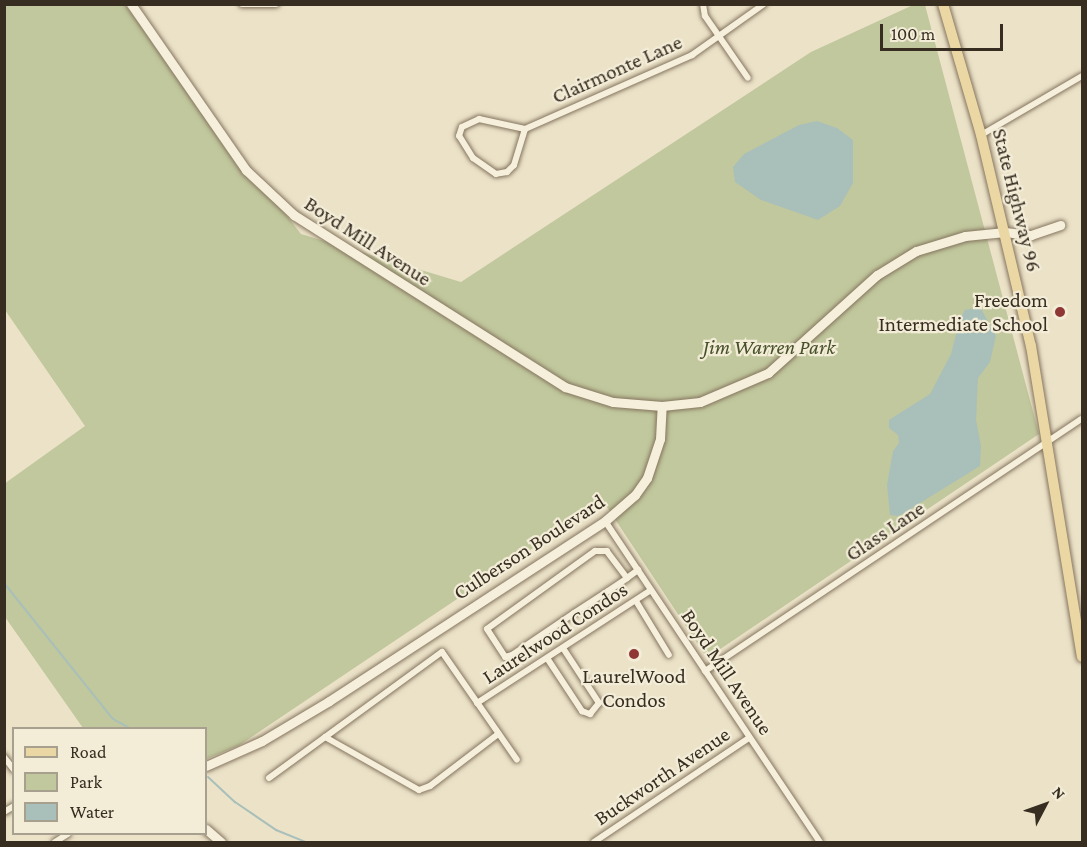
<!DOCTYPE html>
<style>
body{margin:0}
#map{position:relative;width:1087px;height:847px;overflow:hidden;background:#ebe2c8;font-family:"Crimson Pro",serif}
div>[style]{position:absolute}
.green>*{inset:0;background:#c1c89d}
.water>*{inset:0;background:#a9bfb9}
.stream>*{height:2px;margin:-1px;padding:0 1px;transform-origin:1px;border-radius:1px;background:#a9bfb9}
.roads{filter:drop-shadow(0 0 2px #85755f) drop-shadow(0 0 2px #85755f)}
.street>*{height:6px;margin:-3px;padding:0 3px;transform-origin:3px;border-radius:3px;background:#f6efdb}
.secondary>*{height:9px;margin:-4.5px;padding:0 4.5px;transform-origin:4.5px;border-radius:4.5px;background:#f6efdb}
.primary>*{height:10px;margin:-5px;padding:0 5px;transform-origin:5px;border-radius:5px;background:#ead7a4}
.dots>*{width:16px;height:16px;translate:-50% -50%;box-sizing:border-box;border:3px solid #f3ecd7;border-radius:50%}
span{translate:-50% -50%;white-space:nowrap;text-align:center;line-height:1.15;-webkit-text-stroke:4.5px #f3ecd7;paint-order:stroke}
.street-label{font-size:21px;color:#372d21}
.poi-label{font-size:21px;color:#372d21}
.right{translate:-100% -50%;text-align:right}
.park-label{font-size:21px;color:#46512a;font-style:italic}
.frame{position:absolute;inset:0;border:6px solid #372d21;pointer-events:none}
.legend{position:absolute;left:12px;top:727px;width:195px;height:108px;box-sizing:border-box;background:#f3ecd7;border:2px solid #a8a08e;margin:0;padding:8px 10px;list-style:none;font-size:18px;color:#372d21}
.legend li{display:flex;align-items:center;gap:12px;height:30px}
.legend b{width:30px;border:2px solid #a8a08e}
.north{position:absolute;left:1015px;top:775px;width:60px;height:60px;-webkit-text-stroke:4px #f3ecd7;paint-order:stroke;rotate:49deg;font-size:16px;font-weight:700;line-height:24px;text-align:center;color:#372d21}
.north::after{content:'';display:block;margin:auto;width:21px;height:27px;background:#372d21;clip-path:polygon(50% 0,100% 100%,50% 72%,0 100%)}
.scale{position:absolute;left:880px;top:24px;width:123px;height:27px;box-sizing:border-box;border:3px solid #372d21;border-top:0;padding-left:8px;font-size:18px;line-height:21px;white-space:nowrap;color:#372d21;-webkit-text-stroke:4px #f3ecd7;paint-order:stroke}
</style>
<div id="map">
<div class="green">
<i style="clip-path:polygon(5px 5px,125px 5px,301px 234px,461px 282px,811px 52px,913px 5px,925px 5px,1039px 434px,707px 658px,603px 501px,238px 746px,206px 759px,206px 728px,83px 728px,5px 617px,4px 484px,85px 426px,5px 310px)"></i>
</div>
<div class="water">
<i style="clip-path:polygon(817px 121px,837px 128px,853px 140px,853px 183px,840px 206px,818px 220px,761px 200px,735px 182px,733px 167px,744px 154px,799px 125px)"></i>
<i style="clip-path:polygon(980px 307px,996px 336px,990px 362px,978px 378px,976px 420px,981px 446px,980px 466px,899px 516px,890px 515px,887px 485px,893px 451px,899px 443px,898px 435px,889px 428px,889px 420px,930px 394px,951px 354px,960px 319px,965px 310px)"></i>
</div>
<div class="stream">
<i style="left:4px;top:583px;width:174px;rotate:51.3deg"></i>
<i style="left:113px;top:719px;width:18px;rotate:29deg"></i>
<i style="left:208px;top:777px;width:37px;rotate:43deg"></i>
<i style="left:235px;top:802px;width:50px;rotate:34.3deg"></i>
<i style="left:276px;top:830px;width:31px;rotate:22deg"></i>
</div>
<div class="roads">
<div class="street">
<i style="left:242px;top:4px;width:34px"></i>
<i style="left:703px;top:4px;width:12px;rotate:81deg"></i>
<i style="left:705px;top:16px;width:75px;rotate:55.3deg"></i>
<i style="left:525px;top:129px;width:38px;rotate:107deg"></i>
<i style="left:514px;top:165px;width:10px;rotate:135deg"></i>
<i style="left:507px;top:172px;width:11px;rotate:170deg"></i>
<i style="left:496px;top:174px;width:28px;rotate:-145deg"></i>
<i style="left:473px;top:158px;width:26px;rotate:-122deg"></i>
<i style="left:459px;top:136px;width:9px;rotate:-72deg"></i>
<i style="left:462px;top:127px;width:19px;rotate:-25deg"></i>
<i style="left:479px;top:119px;width:47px;rotate:12.3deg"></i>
<i style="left:525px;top:129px;width:183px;rotate:-23.9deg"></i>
<i style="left:692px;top:55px;width:88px;rotate:-35.3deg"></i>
<i style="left:981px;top:135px;width:117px;rotate:-30.3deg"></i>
<i style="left:605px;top:521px;width:386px;rotate:56.2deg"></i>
<i style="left:627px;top:578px;width:34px;rotate:-127deg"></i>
<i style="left:607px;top:551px;width:12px;rotate:180deg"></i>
<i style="left:595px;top:551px;width:133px;rotate:144.2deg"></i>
<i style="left:487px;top:629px;width:33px;rotate:57deg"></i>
<i style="left:505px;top:657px;width:7px;rotate:-16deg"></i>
<i style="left:512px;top:655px;width:75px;rotate:-34.1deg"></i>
<i style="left:574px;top:613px;width:40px;rotate:-32.9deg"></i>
<i style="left:608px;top:591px;width:23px;rotate:-34deg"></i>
<i style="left:627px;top:578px;width:14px;rotate:-36deg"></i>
<i style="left:636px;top:601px;width:63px;rotate:58.6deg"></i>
<i style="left:547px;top:658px;width:64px;rotate:56.6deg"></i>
<i style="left:582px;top:711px;width:9px;rotate:21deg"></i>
<i style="left:590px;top:714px;width:14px;rotate:-51deg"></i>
<i style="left:599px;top:703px;width:66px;rotate:-123.2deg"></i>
<i style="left:705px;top:671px;width:453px;rotate:-33.8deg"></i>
<i style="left:477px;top:703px;width:207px;rotate:-33deg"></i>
<i style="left:325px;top:737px;width:108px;rotate:29.4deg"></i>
<i style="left:419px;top:790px;width:12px;rotate:-20deg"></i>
<i style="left:430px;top:786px;width:86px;rotate:-37.4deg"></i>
<i style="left:4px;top:757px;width:16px;rotate:52deg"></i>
<i style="left:269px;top:778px;width:214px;rotate:-36.1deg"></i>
<i style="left:442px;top:652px;width:131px;rotate:55.2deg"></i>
<i style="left:4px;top:812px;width:12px;rotate:-31deg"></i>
<i style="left:55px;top:842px;width:15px;rotate:-32deg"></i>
<i style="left:594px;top:842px;width:187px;rotate:-33.9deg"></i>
</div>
<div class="secondary">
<i style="left:131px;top:4px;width:202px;rotate:55.3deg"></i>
<i style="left:246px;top:170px;width:66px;rotate:43.2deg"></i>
<i style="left:294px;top:215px;width:321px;rotate:32.4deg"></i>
<i style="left:565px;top:387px;width:50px;rotate:17.4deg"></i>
<i style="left:613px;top:402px;width:49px;rotate:4.7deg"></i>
<i style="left:206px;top:766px;width:61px;rotate:-24.1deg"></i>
<i style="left:262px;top:741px;width:78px;rotate:-30.8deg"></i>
<i style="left:329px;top:701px;width:330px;rotate:-33.1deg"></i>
<i style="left:605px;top:521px;width:40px;rotate:-41deg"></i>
<i style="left:635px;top:495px;width:21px;rotate:-55deg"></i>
<i style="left:647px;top:478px;width:41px;rotate:-71.6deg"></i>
<i style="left:660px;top:439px;width:33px;rotate:-87deg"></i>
<i style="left:662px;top:406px;width:38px;rotate:-6deg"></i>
<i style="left:700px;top:402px;width:74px;rotate:-23.1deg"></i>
<i style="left:768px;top:373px;width:147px;rotate:-42deg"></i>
<i style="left:877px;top:275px;width:46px;rotate:-31.6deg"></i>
<i style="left:916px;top:251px;width:51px;rotate:-17deg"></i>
<i style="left:965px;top:236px;width:40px;rotate:-5.7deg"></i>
<i style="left:1005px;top:232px;width:26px;rotate:7deg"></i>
<i style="left:1031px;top:235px;width:31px;rotate:-19deg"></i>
<i style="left:206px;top:829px;width:20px;rotate:41deg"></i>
</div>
<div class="primary">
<i style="left:943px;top:4px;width:136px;rotate:73.8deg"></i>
<i style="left:981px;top:135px;width:217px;rotate:76.7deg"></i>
<i style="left:1031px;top:346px;width:315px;rotate:80.7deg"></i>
</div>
</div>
<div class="dots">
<i style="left:1060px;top:312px;background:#8f3734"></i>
<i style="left:634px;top:654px;background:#8f3734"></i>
</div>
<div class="street-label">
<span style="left:617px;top:69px;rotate:-24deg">Clairmonte Lane</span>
<span style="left:1017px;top:200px;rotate:76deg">State Highway 96</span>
<span style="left:368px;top:241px;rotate:33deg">Boyd Mill Avenue</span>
<span style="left:885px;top:531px;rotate:-34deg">Glass Lane</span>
<span style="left:529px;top:547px;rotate:-33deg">Culberson Boulevard</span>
<span style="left:555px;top:633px;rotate:-33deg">Laurelwood Condos</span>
<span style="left:727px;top:672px;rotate:56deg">Boyd Mill Avenue</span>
<span style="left:662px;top:776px;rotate:-34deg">Buckworth Avenue</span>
</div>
<div class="poi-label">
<span class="right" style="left:1048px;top:312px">Freedom<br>Intermediate School</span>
<span style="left:634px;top:688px">LaurelWood<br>Condos</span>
</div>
<div class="park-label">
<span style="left:769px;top:347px">Jim Warren Park</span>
</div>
<div class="frame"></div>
<ul class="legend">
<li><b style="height:8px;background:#ead7a4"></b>Road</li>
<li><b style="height:16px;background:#c1c89d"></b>Park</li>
<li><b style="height:16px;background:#a9bfb9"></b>Water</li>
</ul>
<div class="north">N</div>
<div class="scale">100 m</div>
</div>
